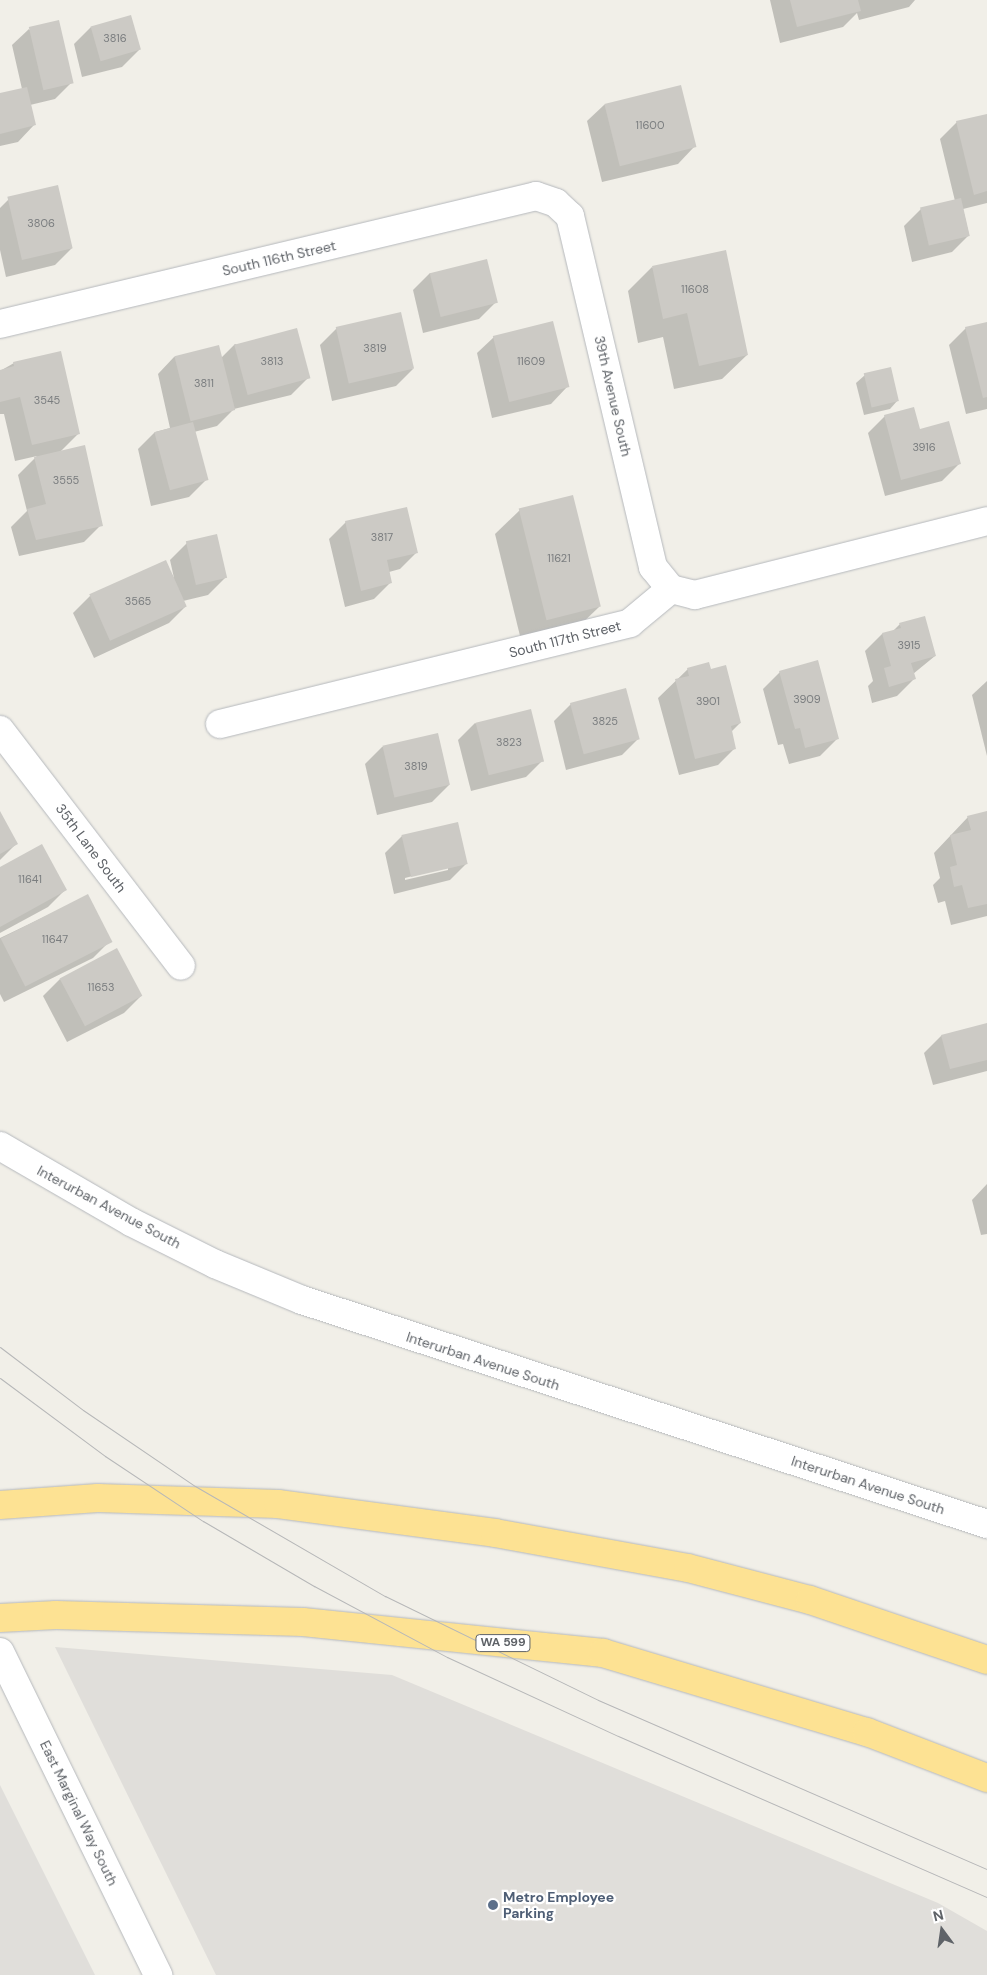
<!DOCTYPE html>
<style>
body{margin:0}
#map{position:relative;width:987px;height:1975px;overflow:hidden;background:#f1efe8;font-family:"DM Sans",sans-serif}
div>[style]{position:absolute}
.industrial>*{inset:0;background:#e0deda}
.shadow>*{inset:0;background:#0003}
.building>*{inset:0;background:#cccac5;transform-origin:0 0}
.roads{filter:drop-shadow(0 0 1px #b5b8bc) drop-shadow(0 0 1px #b5b8bc)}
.minor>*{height:28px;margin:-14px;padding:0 14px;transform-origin:14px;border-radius:14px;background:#fff}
.tertiary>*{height:28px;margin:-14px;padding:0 14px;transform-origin:14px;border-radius:14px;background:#fff}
.motorway>*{height:28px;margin:-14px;padding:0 14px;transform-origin:14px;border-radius:14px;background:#fde293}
.tram>*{height:1px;margin:-0.5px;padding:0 0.5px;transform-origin:0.5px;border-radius:0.5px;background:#b6b7b8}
.dots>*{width:14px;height:14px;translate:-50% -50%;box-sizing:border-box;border:2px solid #fff;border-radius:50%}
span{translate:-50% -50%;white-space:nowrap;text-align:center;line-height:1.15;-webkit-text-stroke:4.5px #fff;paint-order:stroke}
.number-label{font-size:11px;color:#7a7d7f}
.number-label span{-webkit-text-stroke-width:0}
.shield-label span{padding:1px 4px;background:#fff;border:1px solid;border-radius:4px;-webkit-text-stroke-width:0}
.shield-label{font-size:12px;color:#5f6368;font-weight:700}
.street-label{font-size:14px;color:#5f6368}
.service-label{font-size:14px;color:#4e5e75;font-weight:700}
.left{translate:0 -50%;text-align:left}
.north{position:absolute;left:917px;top:1905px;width:50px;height:50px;-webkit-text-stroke:4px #fff;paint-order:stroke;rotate:346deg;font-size:14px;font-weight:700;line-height:20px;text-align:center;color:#5f6368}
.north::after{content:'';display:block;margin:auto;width:18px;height:22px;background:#5f6368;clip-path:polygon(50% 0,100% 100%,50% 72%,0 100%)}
</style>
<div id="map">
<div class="industrial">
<i style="clip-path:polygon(55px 1647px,392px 1675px,938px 1903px,987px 1931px,987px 1975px,216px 1975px)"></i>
<i style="clip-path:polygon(0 1785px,95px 1975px,0 1975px)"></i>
</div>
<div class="shadow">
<i style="clip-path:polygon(770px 0,915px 0,909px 7px,859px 20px,857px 13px,843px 27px,780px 43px)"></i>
<i style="clip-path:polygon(91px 27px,139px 50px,122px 67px,82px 77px,74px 44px)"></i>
<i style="clip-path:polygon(29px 29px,72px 82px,55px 99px,30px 105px,34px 125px,18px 142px,0 146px,0 95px,22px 89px,12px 45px)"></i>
<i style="clip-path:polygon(680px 87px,694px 147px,678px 164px,602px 182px,587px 121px,604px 105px)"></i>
<i style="clip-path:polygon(987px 115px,987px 203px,963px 209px,969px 235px,952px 252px,912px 262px,904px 226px,921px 209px,955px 201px,940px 139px,957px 122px)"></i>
<i style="clip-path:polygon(9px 199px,72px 248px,55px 265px,6px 277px,0 250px,0 208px)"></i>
<i style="clip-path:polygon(652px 267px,747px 355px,722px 379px,674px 389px,663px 337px,638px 343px,628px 291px)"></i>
<i style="clip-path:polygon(430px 273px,496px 302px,479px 319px,423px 333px,413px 290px)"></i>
<i style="clip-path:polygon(987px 323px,987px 409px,966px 414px,949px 345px,966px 328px)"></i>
<i style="clip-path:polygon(337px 328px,413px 369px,396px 386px,332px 401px,320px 345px)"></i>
<i style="clip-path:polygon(494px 337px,567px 387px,551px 404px,492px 418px,477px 353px)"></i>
<i style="clip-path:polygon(235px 344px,308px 378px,291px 395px,234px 409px,217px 426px,194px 432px,206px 480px,189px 497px,151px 506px,138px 449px,155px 432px,170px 428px,158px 374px,174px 357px,221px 358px)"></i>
<i style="clip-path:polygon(14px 363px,79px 433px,60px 452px,101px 525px,84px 542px,19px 556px,11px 527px,27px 511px,18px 475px,37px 456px,15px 461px,4px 414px,0 414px,0 371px)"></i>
<i style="clip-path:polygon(865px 375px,898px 400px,890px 409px,864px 415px,856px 383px)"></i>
<i style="clip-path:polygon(885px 416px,959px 464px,942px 481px,885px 496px,868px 433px)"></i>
<i style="clip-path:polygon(520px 510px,599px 607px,574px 631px,522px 644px,495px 534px)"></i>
<i style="clip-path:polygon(346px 522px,417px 552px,400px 569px,389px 572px,391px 582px,374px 599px,345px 607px,329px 539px)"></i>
<i style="clip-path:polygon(187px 543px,225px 578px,208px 595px,183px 601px,186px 606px,169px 623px,94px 658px,73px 613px,90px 596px,165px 562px,174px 578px,170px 560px)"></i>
<i style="clip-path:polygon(900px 624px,935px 656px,913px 674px,914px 679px,897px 696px,872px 703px,868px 686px,873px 681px,865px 651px,882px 634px,892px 632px)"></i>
<i style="clip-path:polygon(688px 669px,710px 671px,740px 723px,731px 732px,735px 748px,718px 765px,679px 775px,658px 698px)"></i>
<i style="clip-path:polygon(780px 672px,837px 739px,820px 756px,789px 764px,783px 744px,778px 745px,763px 689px)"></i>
<i style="clip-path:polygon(987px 681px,987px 756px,972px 695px)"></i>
<i style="clip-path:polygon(571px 704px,639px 738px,622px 755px,566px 770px,554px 721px)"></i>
<i style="clip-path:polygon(475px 723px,543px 760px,526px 777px,471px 791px,458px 740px)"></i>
<i style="clip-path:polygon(437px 734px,449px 785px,432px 802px,377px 815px,365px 764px,382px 747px)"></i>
<i style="clip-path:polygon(987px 813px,987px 916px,951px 925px,945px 901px,938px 903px,933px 885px,940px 878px,934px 853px,968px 817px)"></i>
<i style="clip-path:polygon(0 814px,16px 844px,0 860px)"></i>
<i style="clip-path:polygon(evenodd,402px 836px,467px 863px,450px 880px,394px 894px,385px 853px,402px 836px,448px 867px,448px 870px,405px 880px,405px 878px,448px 867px)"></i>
<i style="clip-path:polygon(0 869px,65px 890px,48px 907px,0 933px)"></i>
<i style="clip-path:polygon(88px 896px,110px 941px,93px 958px,4px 1002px,0 994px,0 938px)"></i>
<i style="clip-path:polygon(60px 979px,141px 996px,124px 1013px,67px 1042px,43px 996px)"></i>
<i style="clip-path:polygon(987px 1025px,987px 1071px,933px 1085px,924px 1053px,941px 1036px)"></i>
<i style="clip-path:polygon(987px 1184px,987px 1234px,981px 1235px,972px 1200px)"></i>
</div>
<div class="building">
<i style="clip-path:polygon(790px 0,858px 0,861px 11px,797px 27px)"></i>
<i style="left:131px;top:15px;width:36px;height:42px;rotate:74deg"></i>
<i style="left:59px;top:20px;width:65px;height:31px;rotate:77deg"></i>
<i style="left:681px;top:85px;width:64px;height:79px;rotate:76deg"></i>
<i style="clip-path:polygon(27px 87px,36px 125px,0 134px,0 93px)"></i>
<i style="clip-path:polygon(987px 114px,987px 191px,974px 195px,956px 121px)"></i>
<i style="left:58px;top:185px;width:65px;height:52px;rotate:77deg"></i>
<i style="left:961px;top:198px;width:39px;height:42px;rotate:77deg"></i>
<i style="clip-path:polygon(726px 250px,748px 355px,699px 366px,687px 313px,663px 319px,652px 266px)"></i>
<i style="left:487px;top:259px;width:45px;height:59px;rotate:76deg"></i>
<i style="left:401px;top:312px;width:58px;height:67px;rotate:77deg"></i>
<i style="left:553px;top:321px;width:68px;height:62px;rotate:76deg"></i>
<i style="clip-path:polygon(987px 322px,987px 397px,983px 398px,965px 327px)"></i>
<i style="left:297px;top:328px;width:52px;height:65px;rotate:75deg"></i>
<i style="left:219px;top:345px;width:67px;height:46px;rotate:76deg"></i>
<i style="clip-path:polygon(61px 351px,80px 434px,32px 445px,20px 397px,0 402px,0 370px,14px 366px,13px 362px)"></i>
<i style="left:891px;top:367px;width:35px;height:28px;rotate:77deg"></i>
<i style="clip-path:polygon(914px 407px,920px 429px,949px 421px,961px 464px,901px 480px,884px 415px)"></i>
<i style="left:193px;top:422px;width:60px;height:40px;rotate:75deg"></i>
<i style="clip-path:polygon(85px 445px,103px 526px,36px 540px,27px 509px,46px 504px,34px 457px)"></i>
<i style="left:573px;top:495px;width:115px;height:56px;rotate:76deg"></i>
<i style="clip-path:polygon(407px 507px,418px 553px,387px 560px,392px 583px,361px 591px,345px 521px)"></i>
<i style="left:217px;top:534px;width:45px;height:32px;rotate:77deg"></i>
<i style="left:166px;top:560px;width:51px;height:84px;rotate:66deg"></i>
<i style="clip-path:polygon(925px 616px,936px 656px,911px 663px,916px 679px,889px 687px,884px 668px,891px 666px,882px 633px,901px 628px,899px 623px)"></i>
<i style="clip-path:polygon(818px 660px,839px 739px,805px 748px,800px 728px,795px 729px,779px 671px)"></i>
<i style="clip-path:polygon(709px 662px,711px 669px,726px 665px,741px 723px,731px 726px,736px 749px,695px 759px,675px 679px,689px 676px,687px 668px)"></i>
<i style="left:626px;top:688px;width:53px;height:58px;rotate:75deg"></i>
<i style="left:531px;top:709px;width:54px;height:57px;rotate:76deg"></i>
<i style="left:438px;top:733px;width:53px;height:57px;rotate:77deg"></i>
<i style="clip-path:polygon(0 811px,18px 844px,0 854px)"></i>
<i style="clip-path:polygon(987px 811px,987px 904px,968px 908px,962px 885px,954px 887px,950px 867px,957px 865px,950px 835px,971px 830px,967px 816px)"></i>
<i style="left:458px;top:822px;width:43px;height:58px;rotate:77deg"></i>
<i style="clip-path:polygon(42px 844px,67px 890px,0 927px,0 867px)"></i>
<i style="left:88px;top:894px;width:54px;height:98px;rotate:63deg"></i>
<i style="left:117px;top:948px;width:54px;height:65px;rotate:62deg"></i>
<i style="clip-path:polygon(987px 1023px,987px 1060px,950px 1069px,941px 1035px)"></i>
</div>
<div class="roads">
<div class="minor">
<i style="left:0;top:324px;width:551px;rotate:-13.43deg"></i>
<i style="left:536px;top:196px;width:21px;rotate:19deg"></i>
<i style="left:556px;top:203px;width:19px;rotate:43deg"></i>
<i style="left:570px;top:216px;width:361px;rotate:76.7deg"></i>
<i style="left:653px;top:567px;width:28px;rotate:51deg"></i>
<i style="left:220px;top:724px;width:422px;rotate:-13.8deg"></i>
<i style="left:630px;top:623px;width:53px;rotate:-39.7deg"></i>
<i style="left:671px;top:589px;width:25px;rotate:14deg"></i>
<i style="left:695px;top:595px;width:301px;rotate:-14.2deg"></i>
<i style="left:0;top:730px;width:297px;rotate:52.5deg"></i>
</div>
<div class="tertiary">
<i style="left:0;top:1146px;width:151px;rotate:30.1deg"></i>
<i style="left:131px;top:1222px;width:94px;rotate:26.6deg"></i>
<i style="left:215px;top:1264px;width:94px;rotate:22.5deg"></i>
<i style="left:302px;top:1300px;width:721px;rotate:18.11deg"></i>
<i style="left:0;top:1652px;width:360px;rotate:63.9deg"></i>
</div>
<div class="motorway">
<i style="left:0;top:1505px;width:98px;rotate:-4.1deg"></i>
<i style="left:98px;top:1498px;width:180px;rotate:1.9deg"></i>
<i style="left:278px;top:1504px;width:219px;rotate:7.6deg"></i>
<i style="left:495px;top:1533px;width:196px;rotate:10.3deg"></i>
<i style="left:688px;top:1568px;width:126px;rotate:14.7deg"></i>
<i style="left:810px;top:1600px;width:187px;rotate:18.7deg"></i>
<i style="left:0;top:1618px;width:56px;rotate:-3.1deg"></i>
<i style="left:56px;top:1615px;width:247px;rotate:1.6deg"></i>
<i style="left:303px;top:1622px;width:302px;rotate:5.9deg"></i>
<i style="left:603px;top:1653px;width:276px;rotate:16.7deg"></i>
<i style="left:867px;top:1732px;width:129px;rotate:21deg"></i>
</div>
</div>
<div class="tram">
<i style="left:0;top:1347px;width:104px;rotate:37.2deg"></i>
<i style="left:83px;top:1410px;width:135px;rotate:34.2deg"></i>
<i style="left:195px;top:1486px;width:220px;rotate:30.1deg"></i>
<i style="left:385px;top:1596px;width:237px;rotate:26deg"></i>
<i style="left:598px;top:1700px;width:424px;rotate:23.5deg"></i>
<i style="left:0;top:1378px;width:131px;rotate:36.6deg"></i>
<i style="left:105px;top:1456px;width:118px;rotate:33.6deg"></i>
<i style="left:203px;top:1521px;width:129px;rotate:30.4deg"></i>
<i style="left:314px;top:1586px;width:151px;rotate:28.1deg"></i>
<i style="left:447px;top:1657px;width:188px;rotate:24.8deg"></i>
<i style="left:618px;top:1736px;width:403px;rotate:23.6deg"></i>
</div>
<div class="dots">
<i style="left:493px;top:1905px;background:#5c6f8a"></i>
</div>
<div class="number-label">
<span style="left:115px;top:38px">3816</span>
<span style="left:650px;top:125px">11600</span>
<span style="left:41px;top:223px">3806</span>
<span style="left:695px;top:289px">11608</span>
<span style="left:375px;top:348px">3819</span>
<span style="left:272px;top:361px">3813</span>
<span style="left:531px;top:361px">11609</span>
<span style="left:204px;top:383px">3811</span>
<span style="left:47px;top:400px">3545</span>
<span style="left:924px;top:447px">3916</span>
<span style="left:66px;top:480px">3555</span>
<span style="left:382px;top:537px">3817</span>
<span style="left:559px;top:558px">11621</span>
<span style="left:138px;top:601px">3565</span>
<span style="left:909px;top:645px">3915</span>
<span style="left:807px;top:699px">3909</span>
<span style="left:708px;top:701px">3901</span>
<span style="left:605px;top:721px">3825</span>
<span style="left:509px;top:742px">3823</span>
<span style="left:416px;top:766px">3819</span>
<span style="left:30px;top:879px">11641</span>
<span style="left:55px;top:939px">11647</span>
<span style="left:101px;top:987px">11653</span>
</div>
<div class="shield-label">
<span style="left:503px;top:1643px">WA 599</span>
</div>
<div class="street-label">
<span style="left:279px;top:258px;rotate:-13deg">South 116th Street</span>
<span style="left:613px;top:396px;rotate:77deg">39th Avenue South</span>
<span style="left:565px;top:639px;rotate:-14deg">South 117th Street</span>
<span style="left:91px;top:848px;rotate:53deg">35th Lane South</span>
<span style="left:109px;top:1207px;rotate:28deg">Interurban Avenue South</span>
<span style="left:483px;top:1361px;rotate:18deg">Interurban Avenue South</span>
<span style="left:868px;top:1485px;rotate:18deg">Interurban Avenue South</span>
<span style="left:79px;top:1813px;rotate:64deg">East Marginal Way South</span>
</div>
<div class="service-label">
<span class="left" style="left:503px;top:1905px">Metro Employee<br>Parking</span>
</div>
<div class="north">N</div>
</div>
